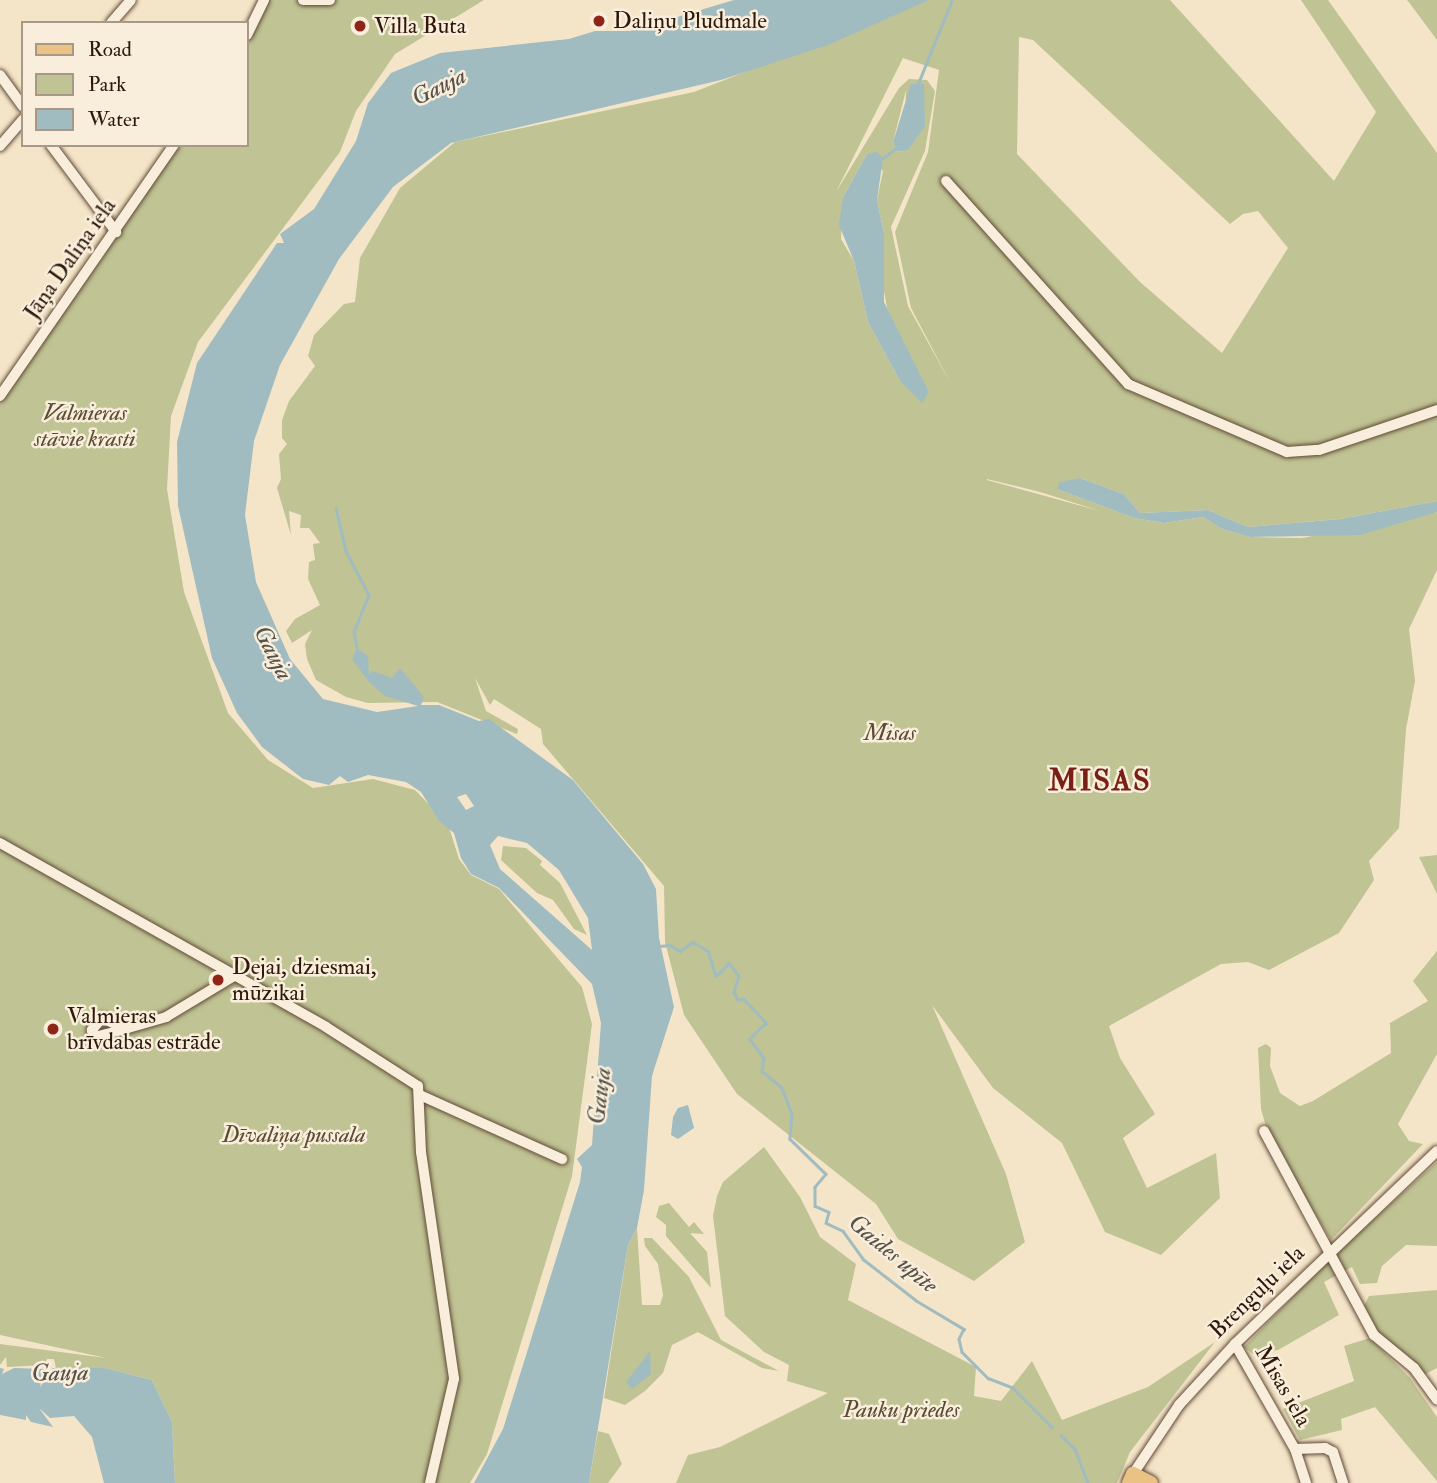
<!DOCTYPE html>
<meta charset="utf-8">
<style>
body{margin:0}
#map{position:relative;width:1437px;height:1483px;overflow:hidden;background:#f5e5c8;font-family:"IM FELL Double Pica",serif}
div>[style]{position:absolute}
.green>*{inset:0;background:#c0c393}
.water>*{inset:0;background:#a1bcc0}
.stream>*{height:2.5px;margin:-1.25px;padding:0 1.25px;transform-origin:1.25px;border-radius:1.25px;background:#a1bcc0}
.roads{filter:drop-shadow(0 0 2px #604b39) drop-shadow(0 0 2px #604b39)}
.minor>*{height:10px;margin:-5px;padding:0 5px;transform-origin:5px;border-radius:5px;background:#f8eedb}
.major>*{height:14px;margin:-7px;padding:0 7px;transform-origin:7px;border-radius:7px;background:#eac284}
.dots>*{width:19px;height:19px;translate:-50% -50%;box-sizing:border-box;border:4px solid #f8eedb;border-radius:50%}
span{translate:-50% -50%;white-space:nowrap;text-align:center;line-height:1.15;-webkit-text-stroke:5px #f8eedb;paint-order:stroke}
.poi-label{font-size:23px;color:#2f1809}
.left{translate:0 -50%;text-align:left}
.street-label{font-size:23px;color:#2f1809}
.park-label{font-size:23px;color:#5a4b32;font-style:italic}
.water-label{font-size:24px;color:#575149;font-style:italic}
.district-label{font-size:30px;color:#7a1f14;font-weight:700;letter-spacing:2px}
.legend{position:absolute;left:21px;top:21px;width:228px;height:126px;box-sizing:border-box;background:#f8eedb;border:2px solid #a89887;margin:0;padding:9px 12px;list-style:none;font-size:21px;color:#2f1809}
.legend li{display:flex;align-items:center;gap:14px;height:35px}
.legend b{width:35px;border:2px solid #a89887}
</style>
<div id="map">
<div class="green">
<i style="clip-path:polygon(264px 0,484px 0,395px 54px,356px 111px,340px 152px,198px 342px,171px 416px,167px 489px,184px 592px,228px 713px,268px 760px,313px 788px,373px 779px,415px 790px,448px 824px,459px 859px,471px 875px,499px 889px,582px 987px,592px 1024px,572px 1176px,487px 1454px,470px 1483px,175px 1483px,172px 1422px,152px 1380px,105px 1368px,56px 1369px,54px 1359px,47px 1359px,44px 1365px,7px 1367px,6px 1357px,0 1365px,0 1344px,106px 1358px,0 1335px,0 396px,174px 145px,247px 145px,247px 35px)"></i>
<i style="clip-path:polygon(evenodd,929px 0,1170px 0,1334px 181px,1376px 112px,1301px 0,1328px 0,1437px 153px,1437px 501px,1340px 519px,1248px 527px,1208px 510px,1140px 513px,1124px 494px,1080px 478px,1057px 489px,1134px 518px,1164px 523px,1203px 517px,1222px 529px,1250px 537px,1302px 538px,1437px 512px,1437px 570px,1409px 629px,1415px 681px,1406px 729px,1399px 828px,1369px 861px,1374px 880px,1339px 933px,1269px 970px,1248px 962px,1221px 964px,1109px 1026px,1120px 1058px,1155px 1114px,1123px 1138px,1147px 1188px,1216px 1153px,1220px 1198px,1161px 1255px,1105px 1232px,1062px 1143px,993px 1088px,932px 1005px,1006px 1174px,1025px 1242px,974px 1281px,898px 1239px,876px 1204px,737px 1094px,684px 1015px,665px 942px,664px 886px,543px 744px,541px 729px,494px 699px,490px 705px,475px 678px,486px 711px,518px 729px,517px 734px,437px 702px,368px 703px,346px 697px,316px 680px,307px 659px,305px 644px,312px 630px,292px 643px,286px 631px,295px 619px,320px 605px,308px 579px,309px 562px,315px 560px,313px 544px,320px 543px,309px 528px,300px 528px,301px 515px,289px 511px,291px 535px,277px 488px,281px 479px,279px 454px,287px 444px,282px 438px,282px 420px,289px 401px,315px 366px,308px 356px,314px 335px,344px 304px,355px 302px,360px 258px,400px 188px,455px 142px,694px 92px,929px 0,1019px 37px,1033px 40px,1230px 224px,1243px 214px,1258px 211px,1288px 248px,1222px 353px,1140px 282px,1017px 154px,1019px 37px,929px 0,903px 58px,939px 70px,928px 152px,895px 232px,911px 308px,952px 386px,908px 306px,891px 227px,925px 151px,935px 91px,927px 80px,909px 79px,899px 88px,836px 192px,903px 58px,929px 0,906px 90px,904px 151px,897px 152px,893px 142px,906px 90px,929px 0,867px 154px,883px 171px,877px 200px,884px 233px,883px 285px,900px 381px,868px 322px,854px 261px,841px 239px,843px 197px,867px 154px,929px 0,987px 479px,1040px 492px,1100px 511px,987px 480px,987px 479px)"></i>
<i style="clip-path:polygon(1407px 0,1437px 0,1437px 40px,1411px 5px)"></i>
<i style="clip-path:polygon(503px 846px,526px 848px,542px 861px,540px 865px,560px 883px,587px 935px,574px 929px,553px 900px,537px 893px,501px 860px)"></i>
<i style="clip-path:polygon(1437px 855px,1437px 894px,1419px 857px)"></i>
<i style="clip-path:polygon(1437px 951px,1437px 1054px,1398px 1124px,1409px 1141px,1423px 1144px,1331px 1240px,1269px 1137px,1261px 1109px,1258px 1048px,1266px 1044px,1271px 1048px,1270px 1066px,1280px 1093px,1300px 1106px,1313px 1101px,1391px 1053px,1390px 1023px,1428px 1001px,1413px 981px)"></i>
<i style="clip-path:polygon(764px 1147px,800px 1197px,820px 1237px,856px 1264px,848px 1300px,976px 1367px,974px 1396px,1001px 1401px,1032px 1361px,1062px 1420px,1148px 1387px,1215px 1342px,1130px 1452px,1117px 1483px,676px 1483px,688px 1455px,720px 1447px,828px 1393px,787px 1381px,789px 1365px,764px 1352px,725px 1316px,713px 1216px,717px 1196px,723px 1182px)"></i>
<i style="clip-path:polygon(1437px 1162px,1437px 1246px,1406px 1245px,1382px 1266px,1377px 1283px,1360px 1284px,1352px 1267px,1324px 1282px,1339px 1315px,1278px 1350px,1253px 1354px,1244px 1347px,1332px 1257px)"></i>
<i style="clip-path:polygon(669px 1203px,689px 1227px,694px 1222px,704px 1234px,690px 1233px,707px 1252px,711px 1288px,666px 1236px,666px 1225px,656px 1217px,659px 1206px)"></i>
<i style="clip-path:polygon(637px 1228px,642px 1305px,660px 1305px,663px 1295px,658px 1264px,645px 1246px,644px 1238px,652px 1238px,689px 1277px,721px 1340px,779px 1371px,762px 1368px,698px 1332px,672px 1345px,663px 1373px,645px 1391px,625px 1405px,604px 1398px,628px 1245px)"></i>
<i style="clip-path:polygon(1437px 1290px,1437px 1368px,1422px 1376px,1378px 1336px,1364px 1306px,1369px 1296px)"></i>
<i style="clip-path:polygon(1370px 1338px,1410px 1378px,1437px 1417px,1437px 1481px,1375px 1407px,1341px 1419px,1342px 1430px,1300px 1440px,1283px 1409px,1354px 1381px,1344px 1346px)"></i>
<i style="clip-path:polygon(598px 1431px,609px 1434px,622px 1464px,608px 1483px,589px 1483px)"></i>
</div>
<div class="water">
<i style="clip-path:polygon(evenodd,734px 0,929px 0,828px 45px,721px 80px,451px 143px,393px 187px,339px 259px,280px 365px,254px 441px,245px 515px,256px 582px,290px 659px,323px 699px,377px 712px,418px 706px,385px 696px,369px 682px,352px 659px,357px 648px,368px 656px,369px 674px,373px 671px,392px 678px,400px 668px,424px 697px,421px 705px,439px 705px,479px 721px,489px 719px,573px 780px,643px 864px,656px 889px,659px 938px,674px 1007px,652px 1076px,644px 1190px,637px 1228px,628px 1245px,589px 1483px,474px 1483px,503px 1429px,580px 1182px,582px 1167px,577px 1159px,592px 1145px,601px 1023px,592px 984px,499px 888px,471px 874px,461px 858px,454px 833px,440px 822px,421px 792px,406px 782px,368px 775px,348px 782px,340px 776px,329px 785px,303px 779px,262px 747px,237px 713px,212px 658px,178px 506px,177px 442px,197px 363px,277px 243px,284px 243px,280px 234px,314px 209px,356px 141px,368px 103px,391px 73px,440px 53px,569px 39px,595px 31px,630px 31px,734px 0,466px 794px,474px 806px,466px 810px,457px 797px,466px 794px,734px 0,498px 836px,527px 843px,559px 870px,588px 918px,592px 950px,500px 869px,490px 845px,498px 836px)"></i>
<i style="clip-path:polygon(911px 84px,924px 84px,925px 126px,908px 150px,897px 152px,893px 142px)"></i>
<i style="clip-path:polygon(877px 152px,883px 158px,877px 200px,884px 233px,884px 302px,929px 392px,922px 403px,900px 381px,868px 322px,854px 261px,839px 225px,843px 197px,867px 154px)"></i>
<i style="clip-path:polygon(1080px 478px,1124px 494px,1140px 513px,1208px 510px,1248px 527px,1340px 519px,1437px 501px,1437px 512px,1360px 535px,1250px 537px,1222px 529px,1203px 517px,1164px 523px,1134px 518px,1057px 489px,1060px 482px)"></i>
<i style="clip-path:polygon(688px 1105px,694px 1128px,678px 1139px,671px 1135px,673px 1117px,678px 1108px)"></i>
<i style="clip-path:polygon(650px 1351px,651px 1374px,632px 1389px,626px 1382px)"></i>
<i style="clip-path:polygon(0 1368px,4px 1369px,2px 1374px,14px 1368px,44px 1369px,40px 1387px,53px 1368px,105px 1368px,152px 1380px,172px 1422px,175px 1483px,104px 1483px,92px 1437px,74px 1416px,50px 1418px,39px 1408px,53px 1427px,31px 1422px,26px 1415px,26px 1420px,0 1415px)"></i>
</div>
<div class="stream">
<i style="left:917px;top:86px;width:93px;rotate:-67.9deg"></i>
<i style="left:883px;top:158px;width:18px;rotate:-38deg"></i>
<i style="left:336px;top:508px;width:44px;rotate:76.9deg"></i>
<i style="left:346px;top:551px;width:50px;rotate:62.4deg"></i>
<i style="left:369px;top:595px;width:40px;rotate:112deg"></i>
<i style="left:354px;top:632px;width:16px;rotate:79deg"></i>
<i style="left:659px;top:946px;width:11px;rotate:-5deg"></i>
<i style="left:670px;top:945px;width:12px;rotate:31deg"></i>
<i style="left:680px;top:951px;width:16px;rotate:-35deg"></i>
<i style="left:693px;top:942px;width:17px;rotate:31deg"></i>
<i style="left:708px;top:951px;width:26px;rotate:72deg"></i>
<i style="left:716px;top:976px;width:18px;rotate:-45deg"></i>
<i style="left:729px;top:963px;width:16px;rotate:52deg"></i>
<i style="left:739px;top:976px;width:17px;rotate:107deg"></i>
<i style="left:734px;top:992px;width:9px;rotate:63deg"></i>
<i style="left:738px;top:1000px;width:6px;rotate:-9deg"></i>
<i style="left:744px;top:999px;width:33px;rotate:47deg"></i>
<i style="left:766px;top:1023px;width:23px;rotate:135deg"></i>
<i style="left:750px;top:1039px;width:24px;rotate:54deg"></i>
<i style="left:764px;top:1058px;width:13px;rotate:99deg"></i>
<i style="left:762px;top:1071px;width:26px;rotate:40deg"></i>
<i style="left:782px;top:1088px;width:28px;rotate:69deg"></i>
<i style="left:792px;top:1114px;width:25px;rotate:95deg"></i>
<i style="left:790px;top:1139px;width:50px;rotate:44.2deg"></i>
<i style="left:826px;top:1174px;width:17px;rotate:130deg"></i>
<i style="left:815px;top:1187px;width:19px;rotate:90deg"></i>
<i style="left:815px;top:1206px;width:15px;rotate:23deg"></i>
<i style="left:829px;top:1212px;width:11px;rotate:105deg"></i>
<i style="left:826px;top:1223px;width:19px;rotate:25deg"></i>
<i style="left:843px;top:1231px;width:34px;rotate:54deg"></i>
<i style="left:863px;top:1259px;width:68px;rotate:37.9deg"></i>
<i style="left:917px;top:1301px;width:55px;rotate:30.8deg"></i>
<i style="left:964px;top:1329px;width:11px;rotate:117deg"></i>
<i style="left:959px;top:1339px;width:13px;rotate:77deg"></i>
<i style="left:962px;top:1352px;width:37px;rotate:45deg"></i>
<i style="left:988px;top:1378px;width:26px;rotate:21deg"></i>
<i style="left:1012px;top:1387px;width:57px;rotate:45deg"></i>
<i style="left:1061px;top:1435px;width:20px;rotate:45deg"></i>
<i style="left:1075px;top:1449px;width:36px;rotate:69deg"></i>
</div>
<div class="roads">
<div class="minor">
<i style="left:303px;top:0;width:27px"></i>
<i style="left:111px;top:23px;width:30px;rotate:-49deg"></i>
<i style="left:247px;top:35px;width:39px;rotate:-64deg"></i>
<i style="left:0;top:75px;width:39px;rotate:54deg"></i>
<i style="left:51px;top:145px;width:109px;rotate:53.2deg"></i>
<i style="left:0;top:146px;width:35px;rotate:-49deg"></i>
<i style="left:946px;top:181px;width:273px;rotate:48.1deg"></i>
<i style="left:1128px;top:384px;width:173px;rotate:23.2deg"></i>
<i style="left:1287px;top:452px;width:32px;rotate:-4deg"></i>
<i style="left:1319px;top:450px;width:125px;rotate:-18.7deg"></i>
<i style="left:0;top:396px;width:305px;rotate:-55.3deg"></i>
<i style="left:0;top:843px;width:374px;rotate:29.4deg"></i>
<i style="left:326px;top:1027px;width:109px;rotate:32.7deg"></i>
<i style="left:418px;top:1086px;width:66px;rotate:87.4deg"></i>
<i style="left:421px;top:1152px;width:229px;rotate:81.7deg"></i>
<i style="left:454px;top:1379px;width:107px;rotate:103deg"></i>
<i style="left:125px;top:1029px;width:25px;rotate:-154deg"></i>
<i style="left:102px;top:1018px;width:16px;rotate:130deg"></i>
<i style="left:92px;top:1030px;width:7px;rotate:74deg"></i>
<i style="left:94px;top:1037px;width:32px;rotate:-14deg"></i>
<i style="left:125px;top:1029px;width:3px;rotate:-18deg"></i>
<i style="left:128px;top:1028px;width:40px;rotate:-16deg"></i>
<i style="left:166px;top:1017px;width:79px;rotate:-31.1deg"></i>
<i style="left:420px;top:1095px;width:156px;rotate:24.3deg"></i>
<i style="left:1264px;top:1131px;width:232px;rotate:61.7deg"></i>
<i style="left:1374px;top:1335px;width:52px;rotate:39.5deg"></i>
<i style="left:1414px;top:1368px;width:39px;rotate:54deg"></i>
<i style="left:1235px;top:1344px;width:121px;rotate:60.3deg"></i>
<i style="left:1295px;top:1449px;width:36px;rotate:72deg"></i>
<i style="left:1295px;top:1449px;width:30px;rotate:-2deg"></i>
<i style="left:1325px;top:1448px;width:9px;rotate:27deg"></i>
<i style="left:1333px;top:1452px;width:33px;rotate:72deg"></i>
<i style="left:1133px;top:1474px;width:83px;rotate:-56.3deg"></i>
<i style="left:1179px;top:1405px;width:83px;rotate:-47.4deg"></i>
<i style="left:1235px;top:1344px;width:279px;rotate:-43.7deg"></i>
</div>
<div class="major">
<i style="left:1129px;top:1483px;width:10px;rotate:-66deg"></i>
<i style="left:1133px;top:1474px;width:20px;rotate:27deg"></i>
</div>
</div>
<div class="dots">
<i style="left:599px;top:21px;background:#8f2418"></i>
<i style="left:360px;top:26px;background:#8f2418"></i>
<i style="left:218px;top:980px;background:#8f2418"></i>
<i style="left:53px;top:1029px;background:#8f2418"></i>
</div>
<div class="poi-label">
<span class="left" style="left:613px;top:21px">Daliņu Pludmale</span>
<span class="left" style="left:374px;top:26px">Villa Buta</span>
<span class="left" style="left:232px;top:980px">Dejai, dziesmai,<br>mūzikai</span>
<span class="left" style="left:67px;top:1029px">Valmieras<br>brīvdabas estrāde</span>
</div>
<div class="street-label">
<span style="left:70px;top:259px;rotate:-55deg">Jāņa Daliņa iela</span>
<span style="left:1257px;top:1292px;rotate:-44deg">Brenguļu iela</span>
<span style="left:1283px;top:1386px;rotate:60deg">Misas iela</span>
</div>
<div class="park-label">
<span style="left:85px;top:426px">Valmieras<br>stāvie krasti</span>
<span style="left:890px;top:733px">Misas</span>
<span style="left:294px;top:1135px">Dīvaliņa pussala</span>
<span style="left:901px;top:1410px">Pauku priedes</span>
</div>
<div class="water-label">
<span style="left:439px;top:87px;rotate:-26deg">Gauja</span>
<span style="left:273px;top:653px;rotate:63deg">Gauja</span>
<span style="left:600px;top:1096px;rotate:-83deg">Gauja</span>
<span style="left:893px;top:1254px;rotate:40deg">Gaides upīte</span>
<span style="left:60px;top:1373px;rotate:-1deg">Gauja</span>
</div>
<div class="district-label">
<span style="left:1100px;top:781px">MISAS</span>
</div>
<ul class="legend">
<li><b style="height:9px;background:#eac284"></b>Road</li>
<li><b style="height:19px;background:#c0c393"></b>Park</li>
<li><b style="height:19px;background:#a1bcc0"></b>Water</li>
</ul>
</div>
